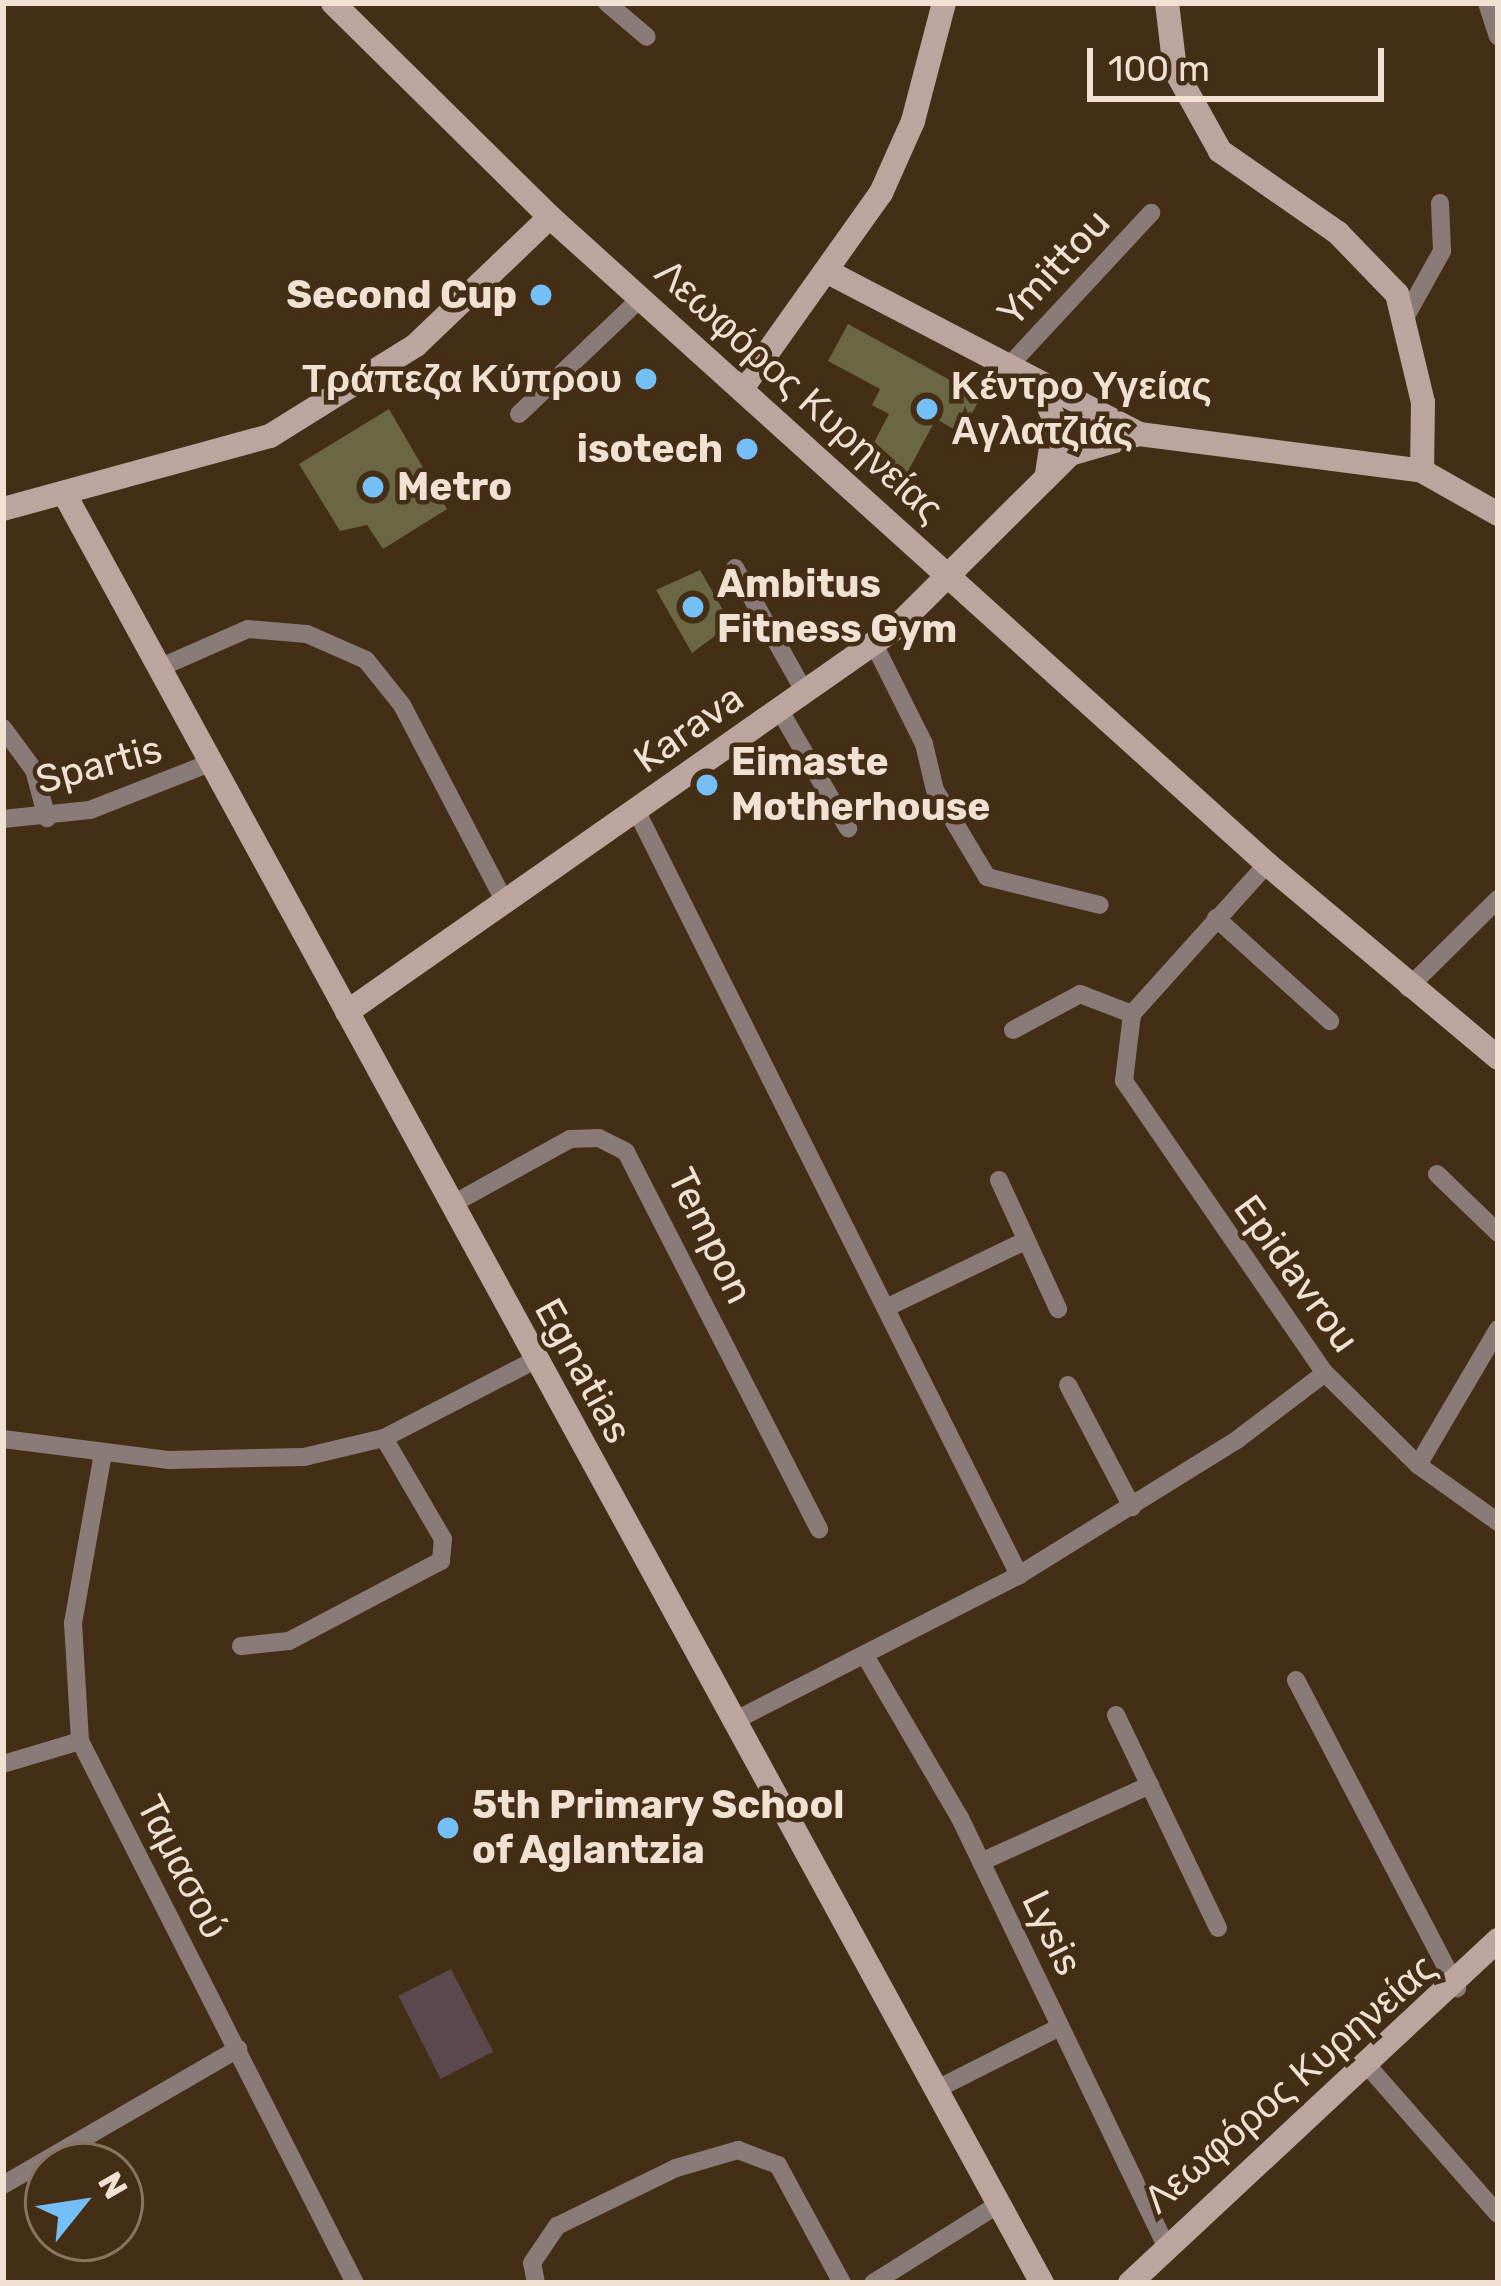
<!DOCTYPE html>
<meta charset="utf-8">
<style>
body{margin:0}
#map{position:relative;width:1501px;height:2286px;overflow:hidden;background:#452e16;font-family:Rubik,sans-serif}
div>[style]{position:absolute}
.green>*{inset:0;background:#5c484f;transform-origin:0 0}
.building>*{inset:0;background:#6b6644}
.street>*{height:18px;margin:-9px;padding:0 9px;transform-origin:9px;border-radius:9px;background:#8b7b78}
.secondary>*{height:24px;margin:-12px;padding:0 12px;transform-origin:12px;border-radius:12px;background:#bda49f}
.dots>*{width:33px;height:33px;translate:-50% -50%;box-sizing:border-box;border:6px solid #452e16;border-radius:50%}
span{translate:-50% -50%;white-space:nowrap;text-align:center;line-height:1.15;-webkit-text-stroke:9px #452e16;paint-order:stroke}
.street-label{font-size:39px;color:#f0e1d3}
.poi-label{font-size:39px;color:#f0e1d3;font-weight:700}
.right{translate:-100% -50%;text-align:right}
.left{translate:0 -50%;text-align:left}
.frame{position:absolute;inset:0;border:6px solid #f0e1d3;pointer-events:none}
.north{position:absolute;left:24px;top:2142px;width:120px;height:120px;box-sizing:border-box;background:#452e16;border:3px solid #897662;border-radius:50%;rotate:60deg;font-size:33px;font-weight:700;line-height:48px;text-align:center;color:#f0e1d3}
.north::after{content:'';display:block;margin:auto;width:42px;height:54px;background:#74c0f6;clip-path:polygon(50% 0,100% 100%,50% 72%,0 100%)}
.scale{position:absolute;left:1087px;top:48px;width:297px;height:54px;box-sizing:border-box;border:6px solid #f0e1d3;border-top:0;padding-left:15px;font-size:36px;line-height:42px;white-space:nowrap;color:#f0e1d3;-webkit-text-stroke:9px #452e16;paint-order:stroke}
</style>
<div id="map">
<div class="green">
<i style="left:451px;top:1969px;width:93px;height:59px;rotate:63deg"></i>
</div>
<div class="building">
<i style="clip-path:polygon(848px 324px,981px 397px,961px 433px,936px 419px,899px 488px,861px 467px,889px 414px,872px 405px,880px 389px,828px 361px)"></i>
<i style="clip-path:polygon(389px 409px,447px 509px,383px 549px,367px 525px,340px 531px,299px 464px)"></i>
<i style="clip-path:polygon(700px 570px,731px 624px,692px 653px,656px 590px)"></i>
</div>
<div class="street">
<i style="left:607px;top:3px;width:52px;rotate:40.4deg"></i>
<i style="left:1487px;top:3px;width:35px;rotate:72deg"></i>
<i style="left:1407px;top:314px;width:72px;rotate:-60.9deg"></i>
<i style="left:1442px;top:251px;width:48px;rotate:-92.4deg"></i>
<i style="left:1007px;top:368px;width:212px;rotate:-47.1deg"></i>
<i style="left:519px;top:414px;width:168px;rotate:-43.6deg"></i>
<i style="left:735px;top:568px;width:141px;rotate:60.7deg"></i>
<i style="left:874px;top:644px;width:112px;rotate:63.4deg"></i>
<i style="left:924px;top:744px;width:47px;rotate:76.6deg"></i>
<i style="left:935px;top:790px;width:101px;rotate:59.1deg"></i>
<i style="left:987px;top:877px;width:116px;rotate:13.9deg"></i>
<i style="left:159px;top:668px;width:97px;rotate:-23.7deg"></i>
<i style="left:248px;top:629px;width:59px;rotate:4.8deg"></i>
<i style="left:307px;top:634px;width:64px;rotate:23.8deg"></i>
<i style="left:366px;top:660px;width:58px;rotate:51.3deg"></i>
<i style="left:402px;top:705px;width:222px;rotate:62.4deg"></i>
<i style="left:779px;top:709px;width:138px;rotate:59.9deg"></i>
<i style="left:3px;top:728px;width:52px;rotate:53.6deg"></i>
<i style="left:34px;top:770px;width:50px;rotate:74.8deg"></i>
<i style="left:636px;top:810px;width:856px;rotate:63.4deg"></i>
<i style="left:3px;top:819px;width:87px;rotate:-5.9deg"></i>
<i style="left:90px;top:810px;width:129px;rotate:-21.4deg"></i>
<i style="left:1267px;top:864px;width:202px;rotate:132deg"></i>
<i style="left:1132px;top:1014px;width:67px;rotate:96.8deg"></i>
<i style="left:1124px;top:1081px;width:354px;rotate:55.5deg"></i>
<i style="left:1325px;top:1373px;width:131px;rotate:44.7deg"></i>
<i style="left:1418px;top:1465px;width:98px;rotate:35.5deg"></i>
<i style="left:1216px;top:918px;width:154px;rotate:42.1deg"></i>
<i style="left:1408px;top:988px;width:127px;rotate:-44.7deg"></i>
<i style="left:1013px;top:1030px;width:76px;rotate:-28.2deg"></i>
<i style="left:1080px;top:994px;width:56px;rotate:21deg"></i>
<i style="left:1437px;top:1174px;width:85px;rotate:44deg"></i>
<i style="left:999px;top:1180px;width:142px;rotate:65.4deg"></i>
<i style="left:451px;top:1205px;width:136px;rotate:-29deg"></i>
<i style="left:570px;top:1139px;width:29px;rotate:-2deg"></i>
<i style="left:599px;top:1138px;width:30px;rotate:27deg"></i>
<i style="left:626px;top:1152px;width:424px;rotate:62.9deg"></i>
<i style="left:892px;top:1305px;width:148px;rotate:-25.7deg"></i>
<i style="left:1068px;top:1385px;width:138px;rotate:62.3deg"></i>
<i style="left:3px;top:1439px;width:168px;rotate:7.2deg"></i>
<i style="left:170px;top:1460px;width:134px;rotate:-1.3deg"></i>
<i style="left:304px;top:1457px;width:82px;rotate:-13.4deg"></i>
<i style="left:384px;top:1438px;width:170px;rotate:-27.3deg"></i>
<i style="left:103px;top:1453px;width:173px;rotate:100deg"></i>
<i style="left:73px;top:1623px;width:118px;rotate:86.6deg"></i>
<i style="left:80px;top:1741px;width:608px;rotate:63.1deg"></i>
<i style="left:1418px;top:1465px;width:158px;rotate:-59.5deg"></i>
<i style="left:241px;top:1646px;width:48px;rotate:-5.9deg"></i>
<i style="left:289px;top:1641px;width:172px;rotate:-27.8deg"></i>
<i style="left:441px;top:1561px;width:22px;rotate:-85deg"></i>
<i style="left:443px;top:1539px;width:117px;rotate:-120.3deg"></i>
<i style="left:867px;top:1659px;width:184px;rotate:59.7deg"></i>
<i style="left:960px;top:1818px;width:471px;rotate:64.3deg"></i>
<i style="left:1296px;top:1680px;width:348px;rotate:62.4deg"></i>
<i style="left:1116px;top:1715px;width:236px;rotate:64.4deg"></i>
<i style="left:738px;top:1719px;width:316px;rotate:-27.1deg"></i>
<i style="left:1019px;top:1575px;width:258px;rotate:-31.8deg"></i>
<i style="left:1238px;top:1439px;width:109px;rotate:-37.2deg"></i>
<i style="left:3px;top:1764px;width:80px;rotate:-16.6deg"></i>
<i style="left:981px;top:1862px;width:186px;rotate:-24.5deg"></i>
<i style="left:1367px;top:2065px;width:198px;rotate:48.7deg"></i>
<i style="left:939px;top:2088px;width:136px;rotate:-26.8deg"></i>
<i style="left:3px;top:2185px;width:272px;rotate:-30.1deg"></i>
<i style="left:536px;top:2283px;width:20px;rotate:-101deg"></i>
<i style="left:532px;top:2263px;width:45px;rotate:-56deg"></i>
<i style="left:557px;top:2226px;width:132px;rotate:-26deg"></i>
<i style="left:676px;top:2168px;width:65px;rotate:-16.2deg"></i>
<i style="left:738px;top:2150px;width:43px;rotate:20.6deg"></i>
<i style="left:778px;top:2165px;width:134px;rotate:61.5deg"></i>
<i style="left:873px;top:2283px;width:149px;rotate:-32.1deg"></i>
</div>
<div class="secondary">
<i style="left:333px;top:3px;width:305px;rotate:44.6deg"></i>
<i style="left:550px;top:217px;width:966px;rotate:42.06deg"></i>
<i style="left:1267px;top:864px;width:302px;rotate:40deg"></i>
<i style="left:1167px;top:3px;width:67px;rotate:83.2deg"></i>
<i style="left:1175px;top:70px;width:93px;rotate:60.9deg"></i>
<i style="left:1220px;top:151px;width:144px;rotate:34.8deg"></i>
<i style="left:1338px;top:233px;width:85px;rotate:46deg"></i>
<i style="left:1397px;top:294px;width:111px;rotate:76.5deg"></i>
<i style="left:1423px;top:402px;width:69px;rotate:90.8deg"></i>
<i style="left:830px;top:273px;width:348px;rotate:27.5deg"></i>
<i style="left:1139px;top:434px;width:285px;rotate:7.4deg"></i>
<i style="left:1422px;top:471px;width:87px;rotate:29.5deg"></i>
<i style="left:743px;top:387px;width:238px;rotate:-54.6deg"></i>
<i style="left:881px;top:193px;width:79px;rotate:-66deg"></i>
<i style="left:913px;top:121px;width:122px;rotate:-75.3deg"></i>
<i style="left:1040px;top:387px;width:37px;rotate:66deg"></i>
<i style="left:1055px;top:421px;width:54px;rotate:98.6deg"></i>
<i style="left:64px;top:493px;width:2040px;rotate:61.35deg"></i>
<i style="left:3px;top:509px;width:277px;rotate:-15.3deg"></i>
<i style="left:270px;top:436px;width:172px;rotate:-31.9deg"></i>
<i style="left:416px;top:345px;width:185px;rotate:-43.7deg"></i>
<i style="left:347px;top:1012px;width:668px;rotate:-35deg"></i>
<i style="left:894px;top:629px;width:248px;rotate:-44.8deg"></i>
<i style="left:1070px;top:454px;width:72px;rotate:-16.2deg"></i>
<i style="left:1130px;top:2283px;width:503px;rotate:-42.99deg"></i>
</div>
<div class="dots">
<i style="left:541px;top:295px;background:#74c0f6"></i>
<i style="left:646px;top:379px;background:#74c0f6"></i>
<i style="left:927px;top:409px;background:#74c0f6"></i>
<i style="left:747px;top:449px;background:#74c0f6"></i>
<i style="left:373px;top:487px;background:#74c0f6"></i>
<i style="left:693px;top:607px;background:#74c0f6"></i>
<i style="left:707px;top:785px;background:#74c0f6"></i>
<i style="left:448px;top:1828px;background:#74c0f6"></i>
</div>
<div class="street-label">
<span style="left:1054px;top:268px;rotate:-47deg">Ymittou</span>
<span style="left:799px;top:391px;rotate:42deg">Λεωφόρος Κυρηνείας</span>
<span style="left:689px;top:729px;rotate:-35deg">Karava</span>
<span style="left:99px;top:765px;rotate:-15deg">Spartis</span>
<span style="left:710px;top:1236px;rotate:64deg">Tempon</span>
<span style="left:1296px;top:1274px;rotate:54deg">Epidavrou</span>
<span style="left:583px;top:1371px;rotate:61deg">Egnatias</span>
<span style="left:182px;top:1867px;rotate:63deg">Ταμασού</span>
<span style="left:1052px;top:1933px;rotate:64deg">Lysis</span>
<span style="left:1290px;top:2084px;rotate:-41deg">Λεωφόρος Κυρηνείας</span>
</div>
<div class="poi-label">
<span class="right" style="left:517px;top:295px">Second Cup</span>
<span class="right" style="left:622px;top:379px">Τράπεζα Κύπρου</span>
<span class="left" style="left:951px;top:409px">Κέντρο Υγείας<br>Αγλατζιάς</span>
<span class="right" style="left:723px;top:449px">isotech</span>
<span class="left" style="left:397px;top:487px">Metro</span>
<span class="left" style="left:717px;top:607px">Ambitus<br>Fitness Gym</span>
<span class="left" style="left:731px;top:785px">Eimaste<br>Motherhouse</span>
<span class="left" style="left:472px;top:1828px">5th Primary School<br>of Aglantzia</span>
</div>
<div class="frame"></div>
<div class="north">N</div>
<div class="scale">100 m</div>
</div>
